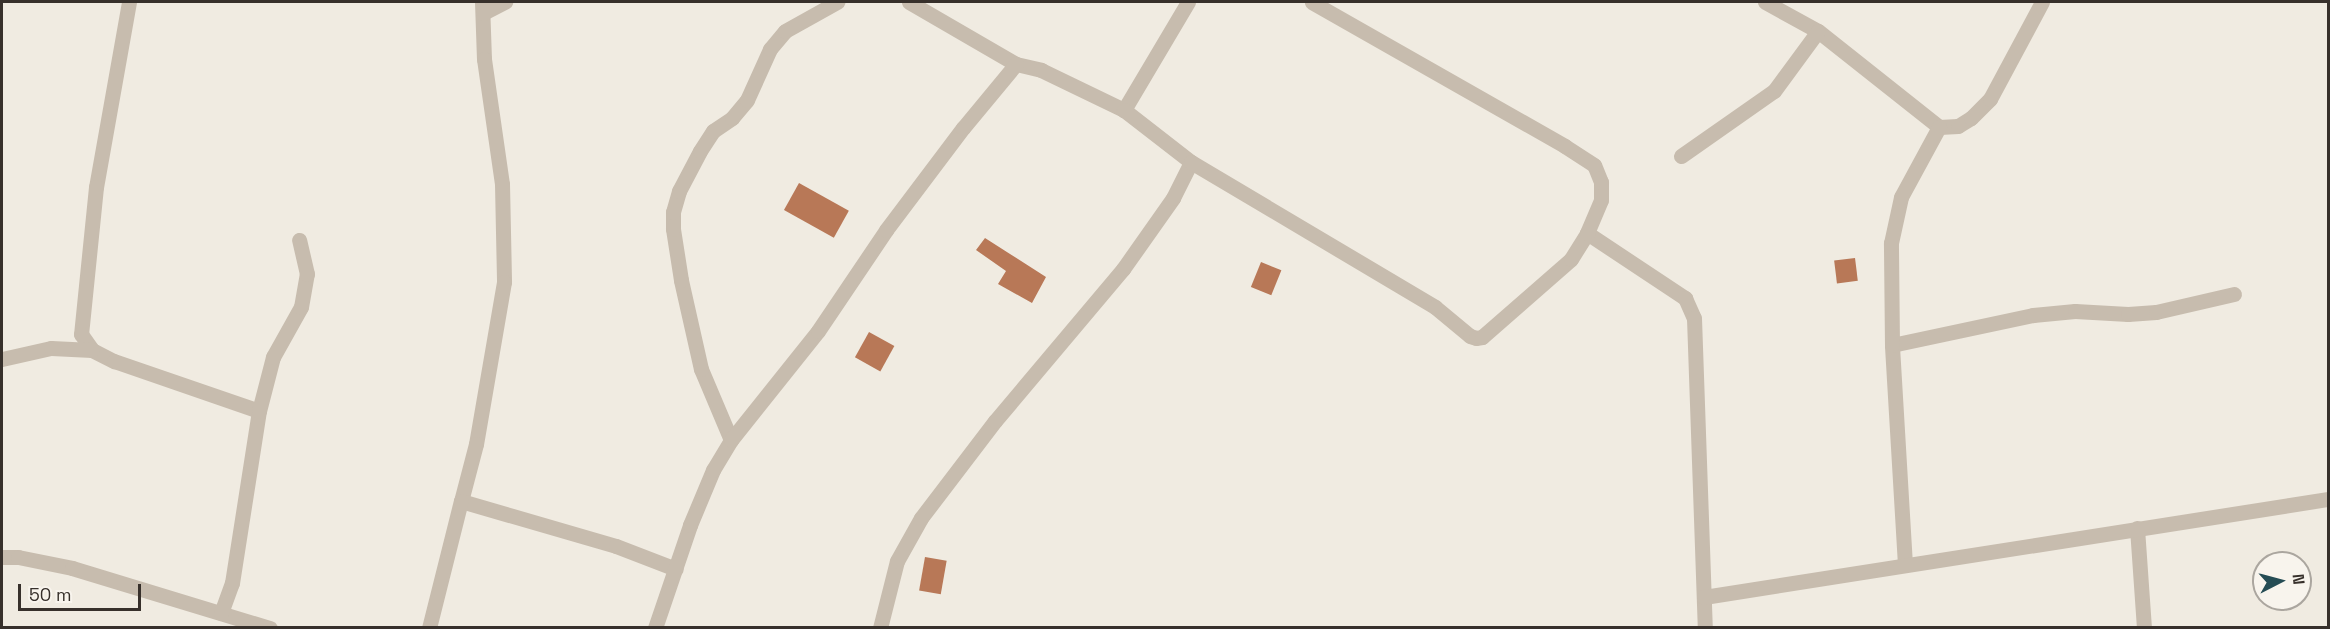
<!DOCTYPE html>
<style>
body{margin:0}
#map{position:relative;width:2330px;height:629px;overflow:hidden;background:#f0ebe1;font-family:"Space Grotesk",sans-serif}
div>[style]{position:absolute}
.building>*{inset:0;background:#b87857;transform-origin:0 0}
.minor>*{height:15px;margin:-7.5px;padding:0 7.5px;transform-origin:7.5px;border-radius:7.5px;background:#c7bcae}
span{translate:-50% -50%;white-space:nowrap;text-align:center;line-height:1.15;-webkit-text-stroke:4.5px #f8f4ed;paint-order:stroke}
.frame{position:absolute;inset:0;border:3px solid #37302b;pointer-events:none}
.north{position:absolute;left:2252px;top:551px;width:60px;height:60px;box-sizing:border-box;background:#f8f4ed;border:2px solid #aba69f;border-radius:50%;rotate:84deg;font-size:16px;font-weight:700;line-height:24px;text-align:center;color:#37302b}
.north::after{content:'';display:block;margin:auto;width:21px;height:27px;background:#254c54;clip-path:polygon(50% 0,100% 100%,50% 72%,0 100%)}
.scale{position:absolute;left:18px;top:584px;width:123px;height:27px;box-sizing:border-box;border:3px solid #37302b;border-top:0;padding-left:8px;font-size:18px;line-height:21px;white-space:nowrap;color:#37302b;-webkit-text-stroke:4px #f8f4ed;paint-order:stroke}
</style>
<div id="map">
<div class="building">
<i style="left:799px;top:183px;width:57px;height:31px;rotate:29deg"></i>
<i style="clip-path:polygon(985px 238px,1046px 277px,1032px 303px,998px 284px,1006px 271px,976px 250px)"></i>
<i style="left:1855px;top:258px;width:23px;height:21px;rotate:83deg"></i>
<i style="left:1261px;top:262px;width:22px;height:27px;rotate:22deg"></i>
<i style="left:869px;top:332px;width:29px;height:29px;rotate:29deg"></i>
<i style="left:925px;top:557px;width:22px;height:34px;rotate:10deg"></i>
</div>
<div class="minor">
<i style="left:129px;top:2px;width:188px;rotate:100.1deg"></i>
<i style="left:96px;top:187px;width:148px;rotate:95.8deg"></i>
<i style="left:81px;top:334px;width:19px;rotate:55deg"></i>
<i style="left:92px;top:350px;width:25px;rotate:27deg"></i>
<i style="left:114px;top:361px;width:153px;rotate:19deg"></i>
<i style="left:482px;top:2px;width:57px;rotate:88deg"></i>
<i style="left:484px;top:59px;width:126px;rotate:81.8deg"></i>
<i style="left:502px;top:184px;width:98px;rotate:88.8deg"></i>
<i style="left:504px;top:282px;width:164px;rotate:99.8deg"></i>
<i style="left:476px;top:444px;width:59px;rotate:104.7deg"></i>
<i style="left:461px;top:501px;width:161px;rotate:16.2deg"></i>
<i style="left:616px;top:546px;width:64px;rotate:21deg"></i>
<i style="left:909px;top:2px;width:124px;rotate:30.1deg"></i>
<i style="left:1016px;top:64px;width:26px;rotate:13deg"></i>
<i style="left:1041px;top:70px;width:92px;rotate:25.7deg"></i>
<i style="left:1188px;top:2px;width:126px;rotate:120.7deg"></i>
<i style="left:1124px;top:110px;width:85px;rotate:37.8deg"></i>
<i style="left:1765px;top:2px;width:60px;rotate:28.7deg"></i>
<i style="left:1818px;top:31px;width:154px;rotate:38.4deg"></i>
<i style="left:1939px;top:127px;width:19px;rotate:-3deg"></i>
<i style="left:1958px;top:126px;width:15px;rotate:-32deg"></i>
<i style="left:1971px;top:118px;width:27px;rotate:-45deg"></i>
<i style="left:1990px;top:99px;width:110px;rotate:-61.8deg"></i>
<i style="left:483px;top:13px;width:25px;rotate:-27deg"></i>
<i style="left:1681px;top:156px;width:113px;rotate:-35deg"></i>
<i style="left:1774px;top:91px;width:74px;rotate:-53.7deg"></i>
<i style="left:1587px;top:233px;width:118px;rotate:33.6deg"></i>
<i style="left:1685px;top:298px;width:22px;rotate:66deg"></i>
<i style="left:1694px;top:318px;width:310px;rotate:88deg"></i>
<i style="left:1892px;top:345px;width:144px;rotate:-12deg"></i>
<i style="left:2033px;top:315px;width:42px;rotate:-5.4deg"></i>
<i style="left:2075px;top:311px;width:53px;rotate:3.2deg"></i>
<i style="left:2128px;top:314px;width:28px;rotate:-4deg"></i>
<i style="left:2156px;top:312px;width:80px;rotate:-13deg"></i>
<i style="left:2px;top:359px;width:50px;rotate:-12.7deg"></i>
<i style="left:51px;top:348px;width:41px;rotate:2.8deg"></i>
<i style="left:731px;top:440px;width:77px;rotate:-112.9deg"></i>
<i style="left:701px;top:369px;width:91px;rotate:-102.7deg"></i>
<i style="left:681px;top:280px;width:52px;rotate:-98.9deg"></i>
<i style="left:673px;top:229px;width:17px;rotate:-90deg"></i>
<i style="left:673px;top:212px;width:22px;rotate:-74deg"></i>
<i style="left:679px;top:191px;width:45px;rotate:-62.3deg"></i>
<i style="left:700px;top:151px;width:24px;rotate:-57deg"></i>
<i style="left:713px;top:131px;width:23px;rotate:-34deg"></i>
<i style="left:732px;top:118px;width:23px;rotate:-50deg"></i>
<i style="left:747px;top:100px;width:56px;rotate:-65.7deg"></i>
<i style="left:770px;top:49px;width:23px;rotate:-50deg"></i>
<i style="left:785px;top:31px;width:60px;rotate:-29.1deg"></i>
<i style="left:2137px;top:528px;width:100px;rotate:86deg"></i>
<i style="left:2px;top:557px;width:16px"></i>
<i style="left:18px;top:557px;width:55px;rotate:11.5deg"></i>
<i style="left:72px;top:568px;width:207px;rotate:16.9deg"></i>
<i style="left:1905px;top:565px;width:220px;rotate:-93.4deg"></i>
<i style="left:1892px;top:345px;width:102px;rotate:-90.6deg"></i>
<i style="left:1891px;top:243px;width:47px;rotate:-77.7deg"></i>
<i style="left:1901px;top:197px;width:80px;rotate:-61.5deg"></i>
<i style="left:1704px;top:597px;width:632px;rotate:-8.93deg"></i>
<i style="left:221px;top:613px;width:32px;rotate:-70deg"></i>
<i style="left:232px;top:583px;width:174px;rotate:-81.1deg"></i>
<i style="left:259px;top:411px;width:56px;rotate:-75.5deg"></i>
<i style="left:273px;top:357px;width:57px;rotate:-60.8deg"></i>
<i style="left:301px;top:307px;width:34px;rotate:-80deg"></i>
<i style="left:307px;top:274px;width:35px;rotate:-103deg"></i>
<i style="left:429px;top:628px;width:131px;rotate:-75.9deg"></i>
<i style="left:655px;top:628px;width:109px;rotate:-71.2deg"></i>
<i style="left:690px;top:525px;width:60px;rotate:-67.3deg"></i>
<i style="left:713px;top:470px;width:35px;rotate:-59deg"></i>
<i style="left:731px;top:440px;width:139px;rotate:-51.4deg"></i>
<i style="left:818px;top:331px;width:122px;rotate:-56deg"></i>
<i style="left:886px;top:230px;width:128px;rotate:-53deg"></i>
<i style="left:963px;top:128px;width:83px;rotate:-50.4deg"></i>
<i style="left:880px;top:628px;width:69px;rotate:-75.8deg"></i>
<i style="left:897px;top:561px;width:49px;rotate:-60.8deg"></i>
<i style="left:921px;top:518px;width:122px;rotate:-52.7deg"></i>
<i style="left:995px;top:421px;width:199px;rotate:-49.9deg"></i>
<i style="left:1123px;top:269px;width:87px;rotate:-54.8deg"></i>
<i style="left:1173px;top:198px;width:40px;rotate:-63.4deg"></i>
<i style="left:1191px;top:162px;width:284px;rotate:30.7deg"></i>
<i style="left:1435px;top:307px;width:45px;rotate:39.6deg"></i>
<i style="left:1470px;top:336px;width:6px;rotate:18deg"></i>
<i style="left:1476px;top:338px;width:6px;rotate:-9deg"></i>
<i style="left:1482px;top:337px;width:118px;rotate:-41.2deg"></i>
<i style="left:1571px;top:259px;width:31px;rotate:-58deg"></i>
<i style="left:1587px;top:233px;width:36px;rotate:-67deg"></i>
<i style="left:1601px;top:200px;width:18px;rotate:-90deg"></i>
<i style="left:1601px;top:182px;width:18px;rotate:-112deg"></i>
<i style="left:1594px;top:165px;width:35px;rotate:-147deg"></i>
<i style="left:1565px;top:146px;width:291px;rotate:-150.4deg"></i>
</div>
<div class="frame"></div>
<div class="north">N</div>
<div class="scale">50 m</div>
</div>
